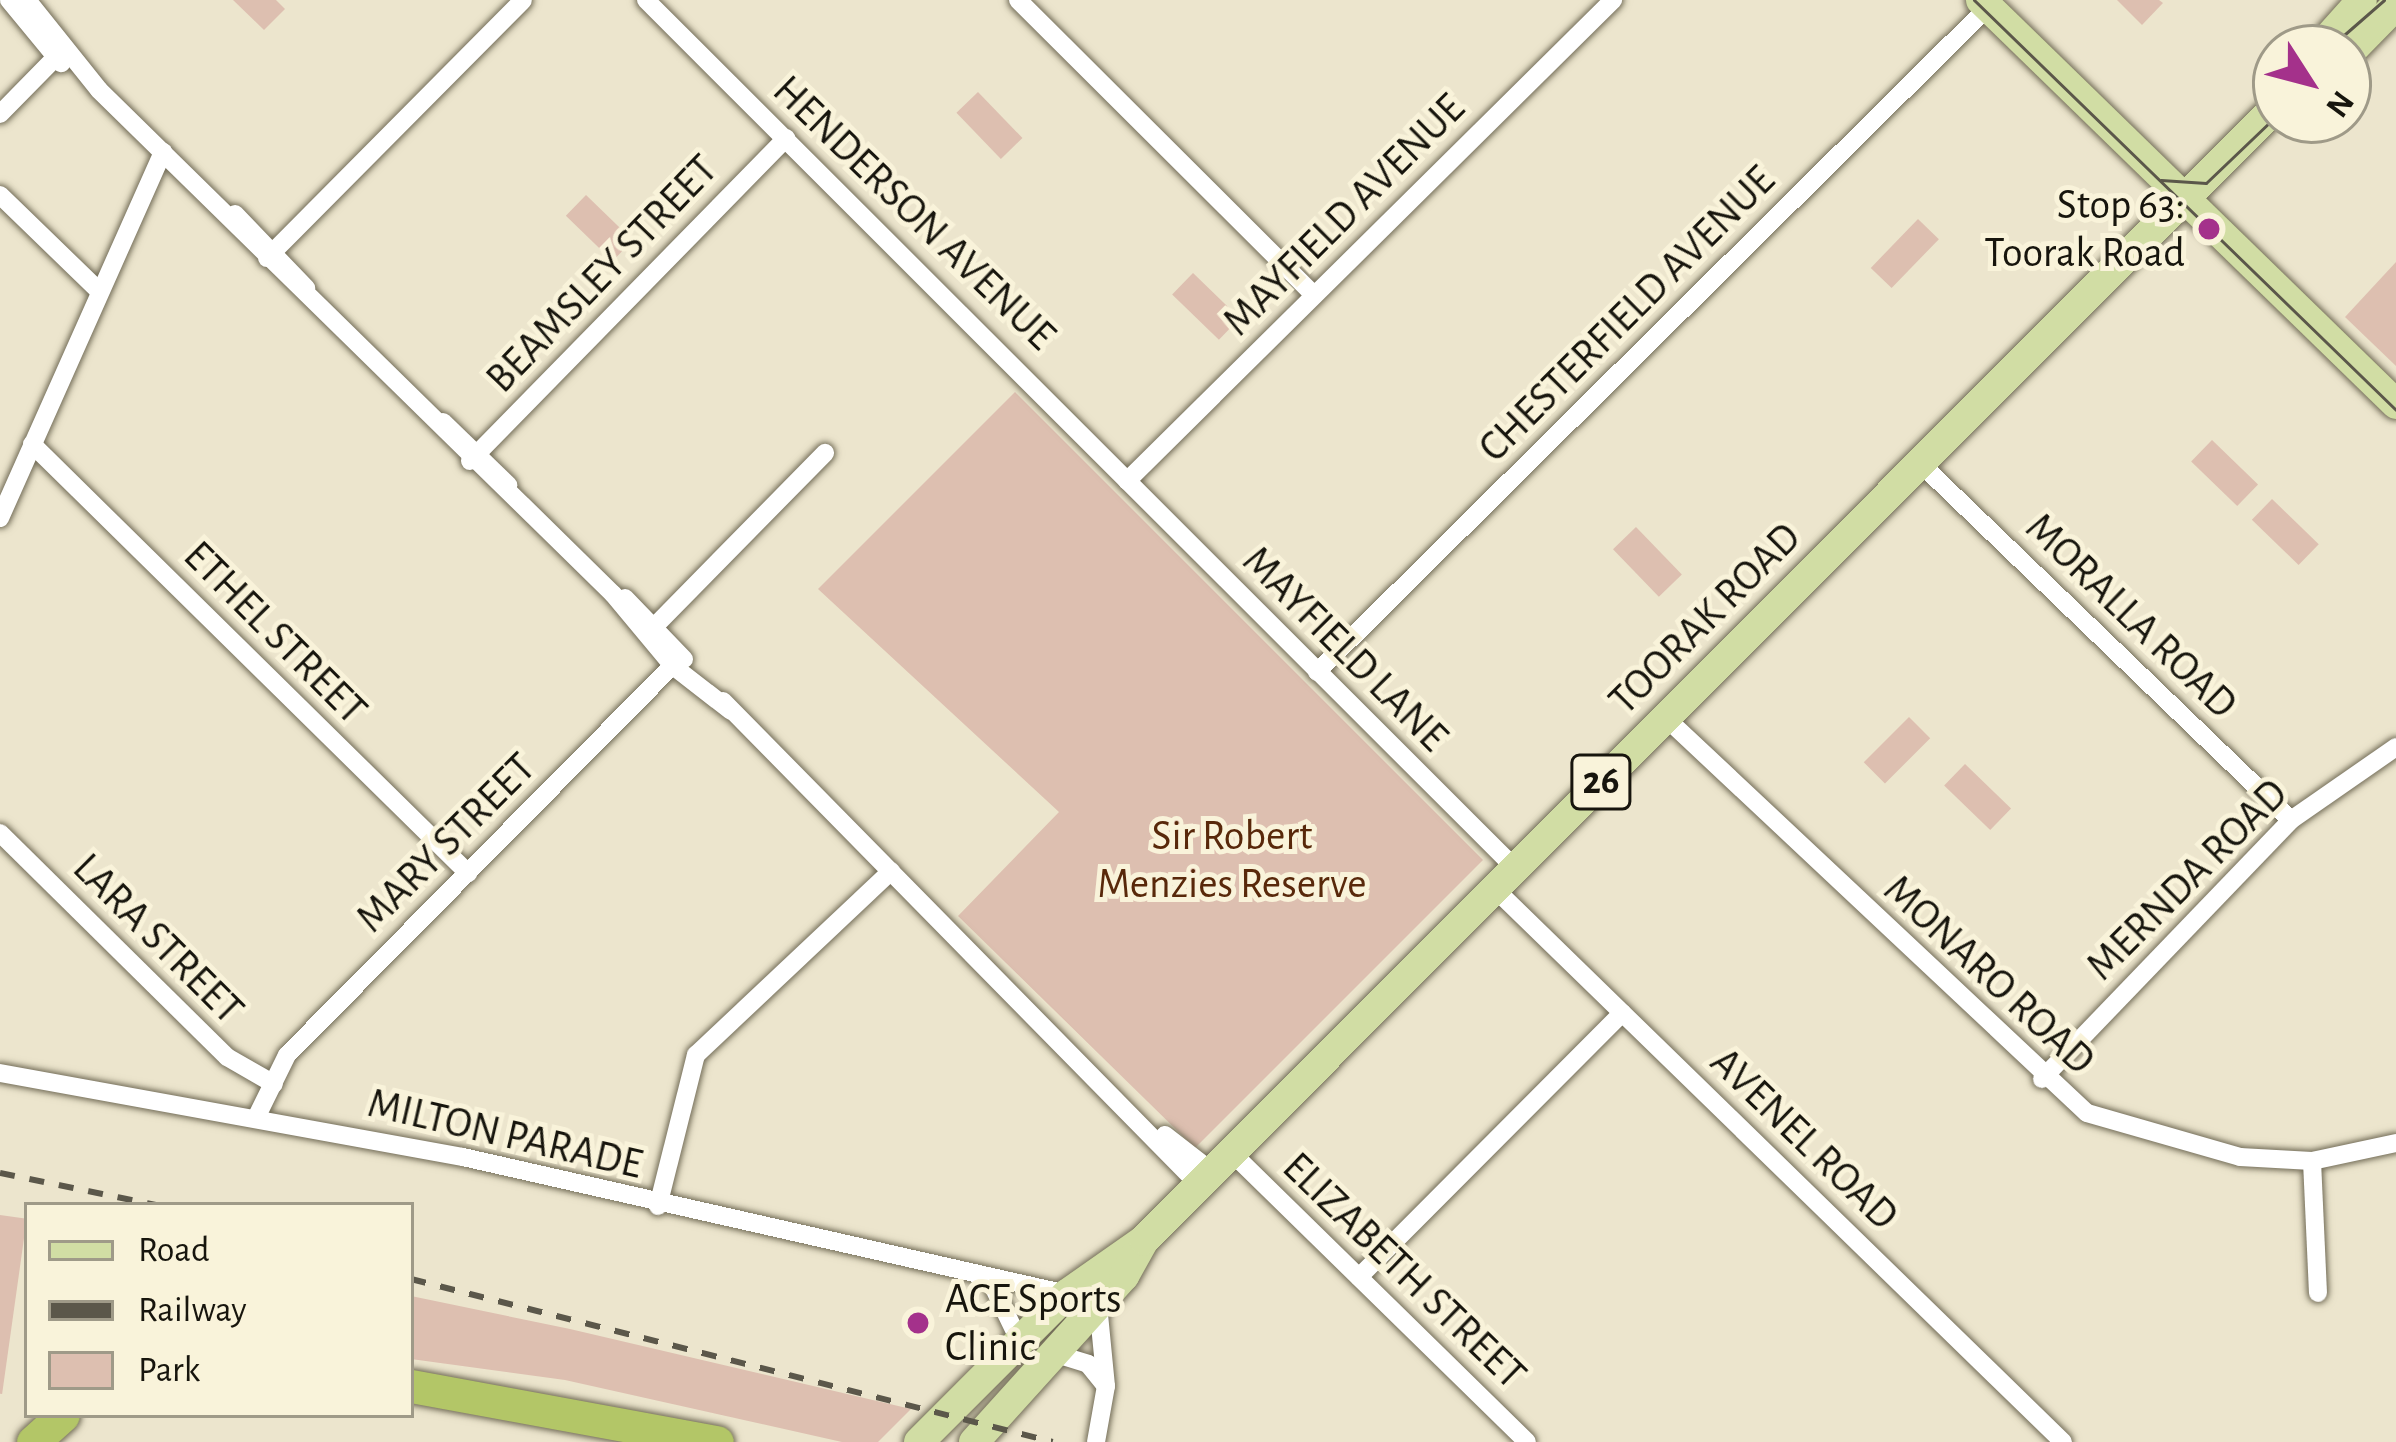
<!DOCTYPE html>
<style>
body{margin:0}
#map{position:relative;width:2396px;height:1442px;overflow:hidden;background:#ece5cd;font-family:"Alegreya Sans",sans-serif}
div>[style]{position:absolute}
.green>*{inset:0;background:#ddbfb0;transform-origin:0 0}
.roads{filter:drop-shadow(0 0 3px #736d58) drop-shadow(0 0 3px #736d58)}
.minor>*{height:18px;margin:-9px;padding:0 9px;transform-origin:9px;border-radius:9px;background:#fff}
.primary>*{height:30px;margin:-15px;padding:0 15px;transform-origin:15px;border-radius:15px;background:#d1dda4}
.motorway>*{height:33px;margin:-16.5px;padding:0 16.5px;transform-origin:16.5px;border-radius:16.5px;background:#b3c667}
.tram>*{height:3px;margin:-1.5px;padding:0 1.5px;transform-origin:1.5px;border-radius:1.5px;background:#5b574a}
.rail>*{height:6px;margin-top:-3px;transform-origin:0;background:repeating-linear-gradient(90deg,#5b574a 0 15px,transparent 0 30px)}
.dots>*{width:33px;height:33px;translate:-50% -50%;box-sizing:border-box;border:6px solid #f9f3da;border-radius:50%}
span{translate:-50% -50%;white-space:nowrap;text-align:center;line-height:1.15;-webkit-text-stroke:10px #f9f3da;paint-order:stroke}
.shield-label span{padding:3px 9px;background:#f9f3da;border:3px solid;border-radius:9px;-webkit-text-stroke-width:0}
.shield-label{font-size:39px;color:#17150d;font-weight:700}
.poi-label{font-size:42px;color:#17150d}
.right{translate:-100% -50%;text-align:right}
.left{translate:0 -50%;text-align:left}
.street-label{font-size:42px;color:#17150d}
.park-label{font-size:42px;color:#58280a}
.legend{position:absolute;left:24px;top:1202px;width:390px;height:216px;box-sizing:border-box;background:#f9f3da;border:3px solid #9f9a88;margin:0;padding:15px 21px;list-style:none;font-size:36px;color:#17150d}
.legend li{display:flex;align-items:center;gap:24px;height:60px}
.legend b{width:60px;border:3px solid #9f9a88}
.north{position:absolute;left:2252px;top:24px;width:120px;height:120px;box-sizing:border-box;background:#f9f3da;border:3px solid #9f9a88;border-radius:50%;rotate:126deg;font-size:33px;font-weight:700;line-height:48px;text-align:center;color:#17150d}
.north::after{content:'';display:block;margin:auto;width:42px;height:54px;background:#a4318b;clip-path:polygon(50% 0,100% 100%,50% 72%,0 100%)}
</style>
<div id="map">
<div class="green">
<i style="clip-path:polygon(233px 0,276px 0,285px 9px,264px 30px)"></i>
<i style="clip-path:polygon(2117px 0,2159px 0,2163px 3px,2142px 25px)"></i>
<i style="left:978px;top:92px;width:64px;height:30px;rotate:46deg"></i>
<i style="left:586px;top:195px;width:65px;height:29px;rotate:44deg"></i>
<i style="left:1918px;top:219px;width:29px;height:68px;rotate:44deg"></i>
<i style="clip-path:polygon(2396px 262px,2396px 366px,2345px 317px)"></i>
<i style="left:1193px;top:273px;width:65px;height:30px;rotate:44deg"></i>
<i style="clip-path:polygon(1015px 392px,1483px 860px,1195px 1148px,958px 916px,1059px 812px,818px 589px)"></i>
<i style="left:2212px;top:440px;width:64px;height:30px;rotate:44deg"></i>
<i style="left:2272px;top:499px;width:65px;height:29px;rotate:44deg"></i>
<i style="left:1636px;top:527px;width:66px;height:32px;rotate:46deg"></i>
<i style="left:1909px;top:717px;width:30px;height:64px;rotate:45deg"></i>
<i style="left:1965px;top:764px;width:64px;height:30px;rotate:44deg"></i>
<i style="left:0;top:1215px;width:27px;height:177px;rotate:8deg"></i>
<i style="clip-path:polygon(411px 1296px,570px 1329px,911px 1409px,878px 1442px,842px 1442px,565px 1380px,411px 1359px)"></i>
</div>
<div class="roads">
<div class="minor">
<i style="left:9px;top:0;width:82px;rotate:50.5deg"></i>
<i style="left:27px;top:0;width:115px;rotate:51.3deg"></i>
<i style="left:99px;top:90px;width:720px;rotate:44.44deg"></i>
<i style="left:613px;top:594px;width:94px;rotate:50.2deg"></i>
<i style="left:673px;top:666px;width:73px;rotate:37.8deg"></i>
<i style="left:646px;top:0;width:1228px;rotate:44.97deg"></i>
<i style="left:1018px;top:0;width:418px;rotate:44.9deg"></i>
<i style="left:0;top:114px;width:86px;rotate:-45.5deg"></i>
<i style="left:0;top:195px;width:139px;rotate:44.1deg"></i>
<i style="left:235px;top:214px;width:103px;rotate:46.2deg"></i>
<i style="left:267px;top:258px;width:363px;rotate:-45.2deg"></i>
<i style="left:443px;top:422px;width:91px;rotate:44.1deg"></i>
<i style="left:32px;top:444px;width:612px;rotate:44.54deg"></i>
<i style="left:470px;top:461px;width:452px;rotate:-45.6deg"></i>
<i style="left:1921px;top:464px;width:513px;rotate:43.9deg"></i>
<i style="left:1127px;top:481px;width:684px;rotate:-44.7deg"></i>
<i style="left:0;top:518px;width:401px;rotate:-66deg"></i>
<i style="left:625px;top:598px;width:85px;rotate:46deg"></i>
<i style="left:652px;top:629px;width:247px;rotate:-45.5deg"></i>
<i style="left:1317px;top:672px;width:945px;rotate:-44.74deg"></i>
<i style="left:723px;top:701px;width:677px;rotate:45.48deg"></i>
<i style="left:1666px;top:718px;width:577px;rotate:43.18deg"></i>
<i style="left:2087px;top:1113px;width:159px;rotate:16deg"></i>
<i style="left:2240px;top:1157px;width:72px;rotate:3.2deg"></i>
<i style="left:2312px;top:1161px;width:86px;rotate:-12.1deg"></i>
<i style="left:0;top:833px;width:319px;rotate:44.6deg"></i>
<i style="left:227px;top:1057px;width:54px;rotate:29.9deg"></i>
<i style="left:1494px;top:888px;width:794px;rotate:44.23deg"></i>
<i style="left:0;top:1073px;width:471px;rotate:10.3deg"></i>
<i style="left:463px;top:1157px;width:619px;rotate:12.78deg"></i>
<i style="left:2042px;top:1079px;width:359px;rotate:-46.1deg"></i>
<i style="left:2291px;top:820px;width:128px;rotate:-34.8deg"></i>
<i style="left:257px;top:1116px;width:68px;rotate:-63.8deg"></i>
<i style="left:287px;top:1055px;width:556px;rotate:-45.29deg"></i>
<i style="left:1165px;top:1135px;width:58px;rotate:38deg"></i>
<i style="left:1231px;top:1152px;width:414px;rotate:44.4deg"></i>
<i style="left:2312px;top:1161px;width:132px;rotate:87.4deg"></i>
<i style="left:658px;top:1206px;width:156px;rotate:-75.9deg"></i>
<i style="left:696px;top:1055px;width:268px;rotate:-43.3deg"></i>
<i style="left:1359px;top:1277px;width:373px;rotate:-45.1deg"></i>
<i style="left:991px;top:1282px;width:62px;rotate:64.3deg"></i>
<i style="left:1053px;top:1353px;width:37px;rotate:17deg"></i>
<i style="left:1088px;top:1364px;width:28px;rotate:51deg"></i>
<i style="left:1096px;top:1442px;width:57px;rotate:-79.9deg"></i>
<i style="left:1106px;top:1386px;width:81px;rotate:-95.6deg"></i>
</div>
<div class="primary">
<i style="left:1981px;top:0;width:579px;rotate:44.23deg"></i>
<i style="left:2319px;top:48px;width:64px;rotate:-48.1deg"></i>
<i style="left:2348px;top:54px;width:69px;rotate:-45.6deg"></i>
<i style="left:919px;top:1442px;width:209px;rotate:-45deg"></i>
<i style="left:1067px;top:1294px;width:94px;rotate:-35deg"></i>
<i style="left:974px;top:1442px;width:224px;rotate:-47.9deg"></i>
<i style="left:1124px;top:1276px;width:41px;rotate:-60.9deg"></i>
<i style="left:1144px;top:1240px;width:1602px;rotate:-45.03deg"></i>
</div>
<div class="motorway">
<i style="left:411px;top:1386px;width:311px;rotate:10.4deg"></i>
<i style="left:33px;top:1442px;width:40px;rotate:-42deg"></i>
</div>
</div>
<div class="tram">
<i style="left:1974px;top:0;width:588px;rotate:44.17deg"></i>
<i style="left:2329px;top:48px;width:73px;rotate:-41.1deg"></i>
<i style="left:2161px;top:180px;width:45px;rotate:3.8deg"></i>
<i style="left:2206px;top:183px;width:97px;rotate:-43.7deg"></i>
</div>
<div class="rail">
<i style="left:0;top:1173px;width:159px;rotate:11.6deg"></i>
<i style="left:411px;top:1279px;width:662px;rotate:14.25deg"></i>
</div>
<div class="dots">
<i style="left:2209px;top:229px;background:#a4318b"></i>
<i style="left:918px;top:1323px;background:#a4318b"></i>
</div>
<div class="shield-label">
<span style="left:1601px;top:782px">26</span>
</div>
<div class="poi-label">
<span class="right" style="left:2185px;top:229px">Stop 63:<br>Toorak Road</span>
<span class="left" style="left:945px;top:1323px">ACE Sports<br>Clinic</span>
</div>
<div class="street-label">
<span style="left:914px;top:213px;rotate:44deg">HENDERSON AVENUE</span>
<span style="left:1344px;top:215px;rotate:-45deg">MAYFIELD AVENUE</span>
<span style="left:602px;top:274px;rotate:-46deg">BEAMSLEY STREET</span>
<span style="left:1627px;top:314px;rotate:-45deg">CHESTERFIELD AVENUE</span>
<span style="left:2131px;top:616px;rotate:44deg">MORALLA ROAD</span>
<span style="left:1705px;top:619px;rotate:-45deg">TOORAK ROAD</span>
<span style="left:275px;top:633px;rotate:45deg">ETHEL STREET</span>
<span style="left:1345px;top:649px;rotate:45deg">MAYFIELD LANE</span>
<span style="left:446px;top:843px;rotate:-45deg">MARY STREET</span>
<span style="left:2187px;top:880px;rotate:-45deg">MERNDA ROAD</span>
<span style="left:158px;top:939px;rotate:45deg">LARA STREET</span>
<span style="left:1989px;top:975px;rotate:43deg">MONARO ROAD</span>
<span style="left:505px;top:1134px;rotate:13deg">MILTON PARADE</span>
<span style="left:1804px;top:1139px;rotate:44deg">AVENEL ROAD</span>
<span style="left:1404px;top:1271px;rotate:44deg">ELIZABETH STREET</span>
</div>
<div class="park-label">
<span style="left:1232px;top:860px">Sir Robert<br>Menzies Reserve</span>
</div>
<ul class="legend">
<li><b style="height:15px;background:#d1dda4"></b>Road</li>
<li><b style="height:15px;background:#5b574a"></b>Railway</li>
<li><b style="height:33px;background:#ddbfb0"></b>Park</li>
</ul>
<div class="north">N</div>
</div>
